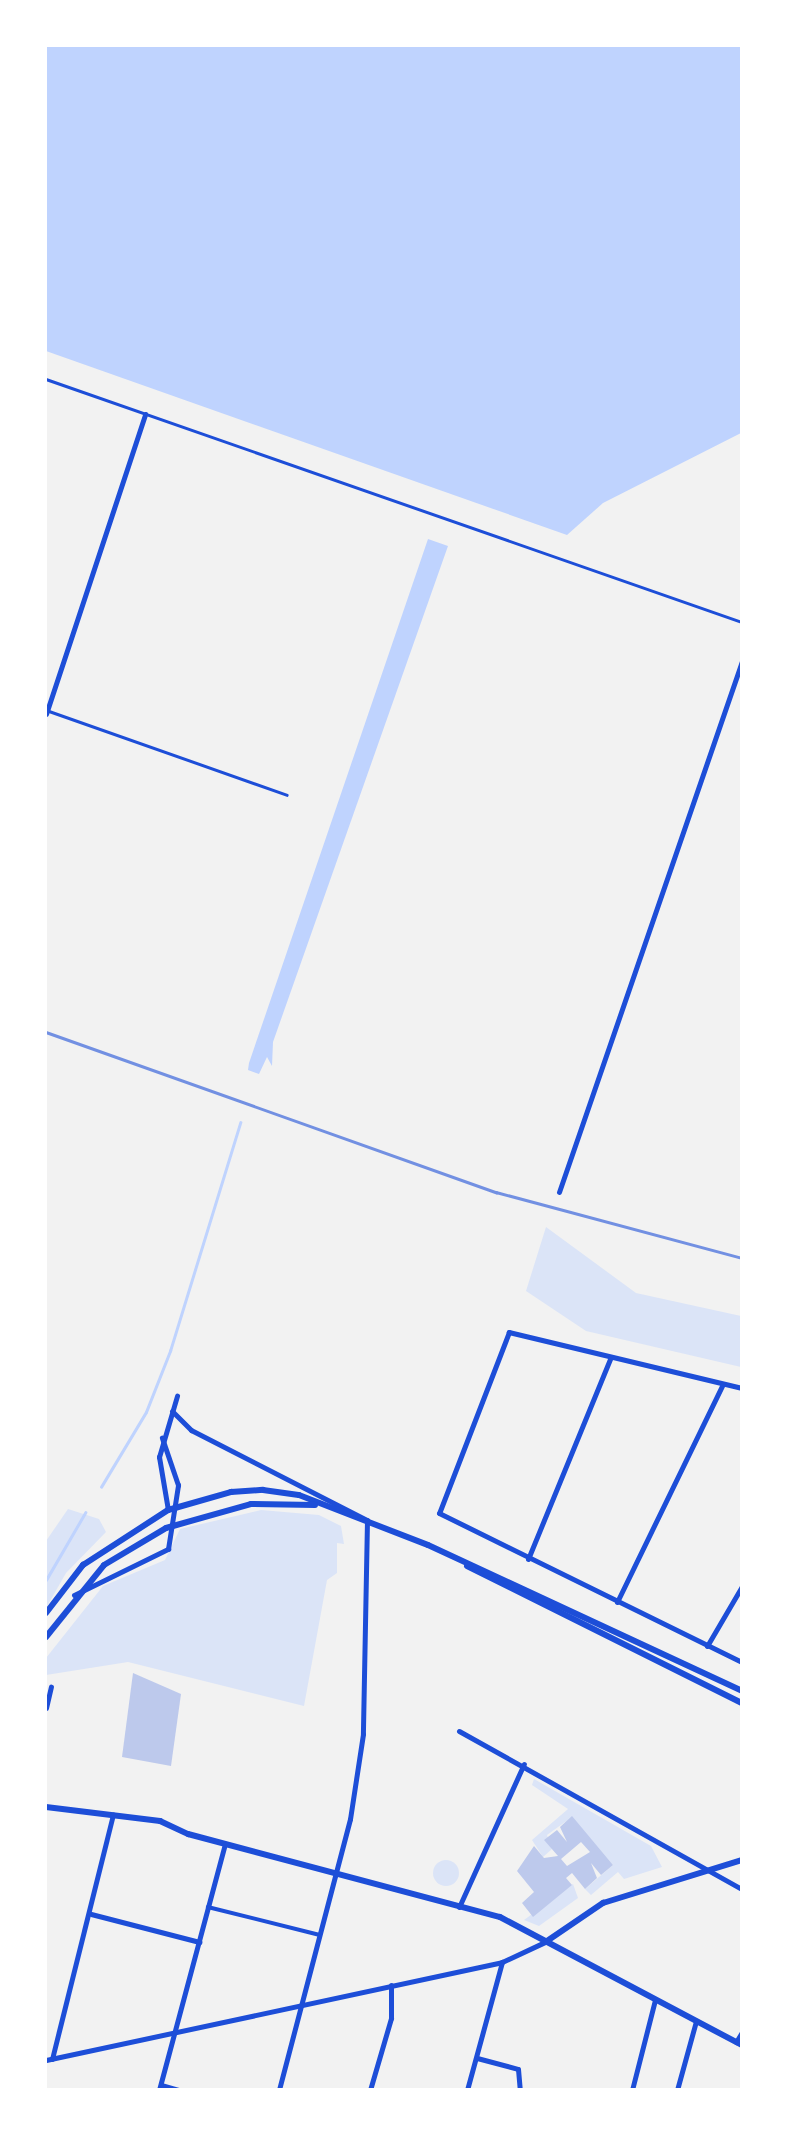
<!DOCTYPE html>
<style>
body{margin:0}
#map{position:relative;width:787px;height:2135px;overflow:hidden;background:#f2f2f2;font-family:"PT Sans",sans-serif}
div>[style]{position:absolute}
.green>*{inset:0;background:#dbe4f7}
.round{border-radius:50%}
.water>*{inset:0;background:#bfd3fe}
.stream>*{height:2.5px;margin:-1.25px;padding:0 1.25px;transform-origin:1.25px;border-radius:1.25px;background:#bfd3fe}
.building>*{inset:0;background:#bdc9ec}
.service>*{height:2.5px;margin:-1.25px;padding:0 1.25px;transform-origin:1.25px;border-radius:1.25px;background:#1d4ed8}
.pedestrian>*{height:3.5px;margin:-1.75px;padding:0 1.75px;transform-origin:1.75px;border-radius:1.75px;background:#1d4ed8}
.minor>*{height:5px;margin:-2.5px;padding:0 2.5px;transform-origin:2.5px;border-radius:2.5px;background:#1d4ed8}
.tertiary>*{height:6px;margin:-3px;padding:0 3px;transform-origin:3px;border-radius:3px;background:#1d4ed8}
.rail>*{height:2.5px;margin:-1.25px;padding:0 1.25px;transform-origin:1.25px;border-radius:1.25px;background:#7290e2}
span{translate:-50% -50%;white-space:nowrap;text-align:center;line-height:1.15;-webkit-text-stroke:7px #fff;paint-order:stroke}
.frame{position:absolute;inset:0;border:47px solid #fff;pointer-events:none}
</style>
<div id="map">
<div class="green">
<i style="clip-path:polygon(546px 1227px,636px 1293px,741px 1316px,741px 1367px,586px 1331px,526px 1291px)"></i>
<i style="clip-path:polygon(68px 1509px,99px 1519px,106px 1532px,66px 1573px,46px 1608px,46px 1541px)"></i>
<i style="clip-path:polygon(261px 1510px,319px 1515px,341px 1526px,344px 1544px,337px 1543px,337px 1573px,327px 1580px,304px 1706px,128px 1662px,46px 1675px,46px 1658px,103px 1586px,165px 1560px,180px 1529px)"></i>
<i style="clip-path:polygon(534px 1779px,651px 1846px,662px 1867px,624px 1879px,618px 1872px,591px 1895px,585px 1889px,613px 1865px,572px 1817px,547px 1835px,552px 1849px,543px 1857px,532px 1840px,568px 1809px,532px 1785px)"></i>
<i class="round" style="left:433px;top:1860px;width:26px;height:26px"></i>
<i style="clip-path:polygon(573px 1884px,578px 1898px,539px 1926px,524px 1920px)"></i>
</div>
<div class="water">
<i style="clip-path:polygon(46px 46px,741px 46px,741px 433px,603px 503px,567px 535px,46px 351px)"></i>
<i style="clip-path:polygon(428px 539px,448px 546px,273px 1042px,272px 1066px,267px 1057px,259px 1074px,248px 1070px,249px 1063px)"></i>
</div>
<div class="stream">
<i style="left:101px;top:1487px;width:87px;rotate:-59deg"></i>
<i style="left:146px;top:1412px;width:66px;rotate:-68.5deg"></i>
<i style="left:170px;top:1351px;width:239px;rotate:-72.9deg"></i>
<i style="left:46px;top:1580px;width:78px;rotate:-59.8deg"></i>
</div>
<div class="building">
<i style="clip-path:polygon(133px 1673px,181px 1694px,171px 1766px,122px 1757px)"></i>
<i style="clip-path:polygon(evenodd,572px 1816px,613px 1865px,601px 1875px,591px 1863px,597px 1878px,585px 1889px,572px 1873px,566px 1878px,572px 1885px,533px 1917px,522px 1903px,534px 1892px,517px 1871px,534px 1846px,544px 1858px,558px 1856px,544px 1840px,557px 1830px,567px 1842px,560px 1827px,572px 1816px,581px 1842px,590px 1852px,567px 1866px,561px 1859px,581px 1842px)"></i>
</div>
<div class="service">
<i style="left:46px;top:379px;width:737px;rotate:19.25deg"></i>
<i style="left:49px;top:711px;width:252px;rotate:19.4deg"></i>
</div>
<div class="pedestrian">
<i style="left:208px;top:1907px;width:115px;rotate:14deg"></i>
</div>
<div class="minor">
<i style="left:46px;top:714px;width:316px;rotate:-71.7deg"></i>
<i style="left:559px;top:1192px;width:562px;rotate:-70.98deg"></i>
<i style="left:742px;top:1388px;width:240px;rotate:-166.5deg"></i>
<i style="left:509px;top:1332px;width:194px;rotate:111.1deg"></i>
<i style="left:439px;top:1513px;width:338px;rotate:26.2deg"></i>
<i style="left:172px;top:1411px;width:27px;rotate:45deg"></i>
<i style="left:191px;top:1430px;width:198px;rotate:27.1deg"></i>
<i style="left:367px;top:1520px;width:214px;rotate:91.1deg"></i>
<i style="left:363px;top:1734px;width:86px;rotate:98.7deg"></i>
<i style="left:350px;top:1819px;width:280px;rotate:104.7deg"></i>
<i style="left:168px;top:1510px;width:54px;rotate:-99.6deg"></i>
<i style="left:159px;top:1457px;width:64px;rotate:-73.6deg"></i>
<i style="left:528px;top:1559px;width:218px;rotate:-67.7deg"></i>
<i style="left:74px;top:1595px;width:105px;rotate:-26.1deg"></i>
<i style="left:168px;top:1549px;width:65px;rotate:-81.1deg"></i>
<i style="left:178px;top:1485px;width:50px;rotate:-108.8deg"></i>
<i style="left:617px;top:1602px;width:242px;rotate:-64.1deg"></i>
<i style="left:707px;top:1646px;width:69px;rotate:-59.7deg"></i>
<i style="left:46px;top:1708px;width:22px;rotate:-77deg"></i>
<i style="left:459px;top:1731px;width:324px;rotate:29.2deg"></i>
<i style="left:459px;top:1907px;width:157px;rotate:-65.6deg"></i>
<i style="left:91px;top:1914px;width:112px;rotate:14.5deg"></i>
<i style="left:736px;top:2042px;width:12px;rotate:-59deg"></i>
<i style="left:477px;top:2058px;width:42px;rotate:15deg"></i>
<i style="left:518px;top:2069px;width:21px;rotate:85deg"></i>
<i style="left:52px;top:2059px;width:252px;rotate:-76deg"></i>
<i style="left:46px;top:2060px;width:466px;rotate:-12.1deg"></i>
<i style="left:502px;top:1962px;width:50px;rotate:-25deg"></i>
<i style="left:161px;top:2085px;width:18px;rotate:16deg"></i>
<i style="left:159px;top:2090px;width:255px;rotate:-75deg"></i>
<i style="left:370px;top:2090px;width:75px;rotate:-73.7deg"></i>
<i style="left:391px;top:2018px;width:33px;rotate:-90deg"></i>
<i style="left:467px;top:2090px;width:133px;rotate:-74.7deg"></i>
<i style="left:632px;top:2090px;width:93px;rotate:-75.7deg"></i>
<i style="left:677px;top:2090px;width:72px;rotate:-74.6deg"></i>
</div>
<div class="tertiary">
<i style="left:467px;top:1566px;width:307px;rotate:26.5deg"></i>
<i style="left:46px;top:1613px;width:61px;rotate:-52.4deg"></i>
<i style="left:83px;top:1565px;width:101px;rotate:-32.9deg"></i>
<i style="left:168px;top:1510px;width:66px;rotate:-15.9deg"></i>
<i style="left:231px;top:1492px;width:32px;rotate:-4deg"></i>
<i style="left:263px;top:1490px;width:36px;rotate:8deg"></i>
<i style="left:299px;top:1495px;width:138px;rotate:21.2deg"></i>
<i style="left:428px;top:1545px;width:346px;rotate:24.9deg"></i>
<i style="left:46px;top:1637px;width:92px;rotate:-51.1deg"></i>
<i style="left:104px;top:1565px;width:72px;rotate:-30.8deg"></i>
<i style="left:166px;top:1528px;width:88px;rotate:-15.8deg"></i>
<i style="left:251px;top:1504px;width:64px;rotate:0.9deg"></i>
<i style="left:46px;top:1807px;width:115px;rotate:7deg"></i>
<i style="left:160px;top:1821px;width:31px;rotate:25deg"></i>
<i style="left:188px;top:1834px;width:323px;rotate:14.9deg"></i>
<i style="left:500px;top:1917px;width:274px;rotate:27.9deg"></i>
<i style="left:547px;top:1941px;width:68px;rotate:-34.2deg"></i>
<i style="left:603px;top:1903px;width:145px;rotate:-17.2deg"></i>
</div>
<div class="rail">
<i style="left:46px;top:1032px;width:478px;rotate:19.6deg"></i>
<i style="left:496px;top:1192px;width:255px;rotate:15deg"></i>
</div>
<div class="frame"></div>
</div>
